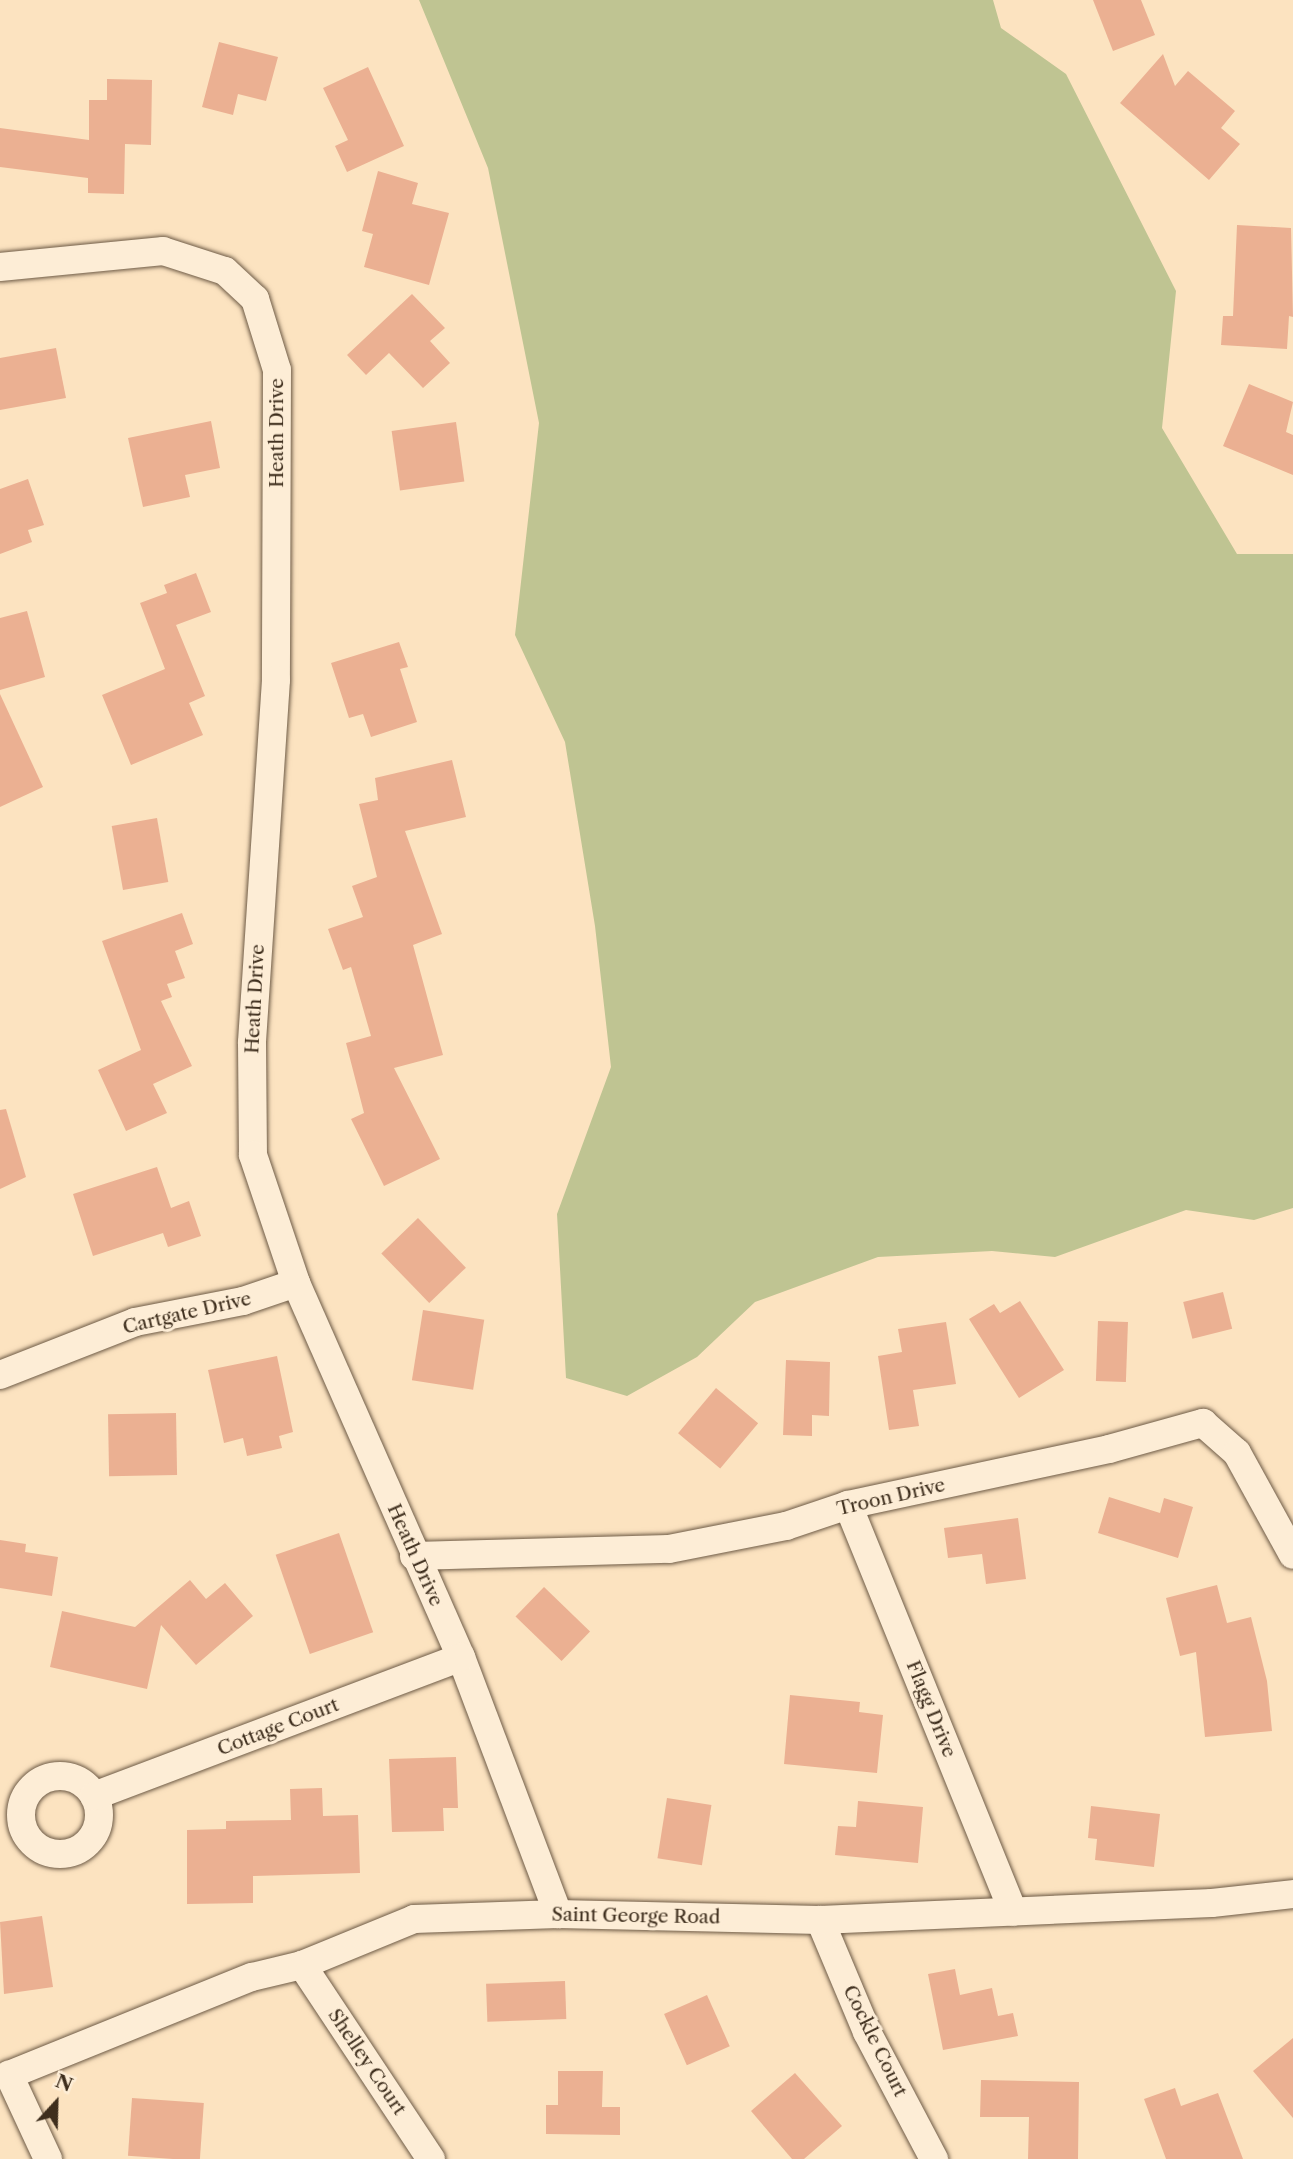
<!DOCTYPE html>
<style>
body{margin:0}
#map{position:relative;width:1293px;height:2159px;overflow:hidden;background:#fce3c0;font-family:"Libre Caslon Text",serif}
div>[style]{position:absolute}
.green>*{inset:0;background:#bfc492}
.building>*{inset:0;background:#ebb092;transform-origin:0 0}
.roads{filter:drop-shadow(0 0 2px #6e5b46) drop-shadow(0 0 2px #6e5b46)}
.minor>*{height:28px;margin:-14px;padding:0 14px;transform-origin:14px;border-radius:14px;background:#fdedd6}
.minor>.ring{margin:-14px;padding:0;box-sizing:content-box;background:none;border:28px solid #fdedd6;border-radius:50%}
span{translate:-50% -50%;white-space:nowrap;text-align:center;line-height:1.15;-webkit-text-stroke:6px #fdedd6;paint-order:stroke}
.street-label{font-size:19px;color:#3e2e1d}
.north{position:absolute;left:21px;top:2068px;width:70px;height:70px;-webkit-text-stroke:5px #fdedd6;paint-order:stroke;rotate:22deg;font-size:19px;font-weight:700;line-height:28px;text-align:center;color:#3e2e1d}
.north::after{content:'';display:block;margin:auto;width:24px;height:32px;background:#3e2e1d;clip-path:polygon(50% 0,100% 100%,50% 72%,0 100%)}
</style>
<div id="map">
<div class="green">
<i style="clip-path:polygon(419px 0,993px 0,1001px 28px,1066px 74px,1176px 291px,1162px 428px,1237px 554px,1293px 554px,1293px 1208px,1254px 1220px,1186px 1210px,1055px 1257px,992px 1251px,878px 1257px,755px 1302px,697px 1357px,627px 1396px,566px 1378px,557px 1214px,611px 1067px,595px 926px,565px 742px,515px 635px,539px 423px,488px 168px)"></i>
</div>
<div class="building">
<i style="clip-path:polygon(1093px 0,1141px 0,1155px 35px,1113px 51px)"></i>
<i style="clip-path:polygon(219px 42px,278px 57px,266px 101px,238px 94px,233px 115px,202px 107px)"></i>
<i style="clip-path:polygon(1163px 54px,1175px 86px,1188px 71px,1235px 111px,1221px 128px,1240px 144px,1209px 180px,1120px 103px)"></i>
<i style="clip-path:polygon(368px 67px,404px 146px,347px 172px,335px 146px,348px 140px,323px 88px)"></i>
<i style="clip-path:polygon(107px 79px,152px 80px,151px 145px,125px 144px,124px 194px,88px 193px,88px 178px,0 167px,0 128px,89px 140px,89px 100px,107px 100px)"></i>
<i style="clip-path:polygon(378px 171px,418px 183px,412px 204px,449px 213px,429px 285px,364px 267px,373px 234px,362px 231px)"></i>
<i style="clip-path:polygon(1237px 225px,1291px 228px,1293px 317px,1289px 316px,1287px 349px,1221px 345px,1223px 316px,1233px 316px)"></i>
<i style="clip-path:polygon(412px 294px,445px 328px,430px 341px,450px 363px,423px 388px,389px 353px,366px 375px,347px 355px)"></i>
<i style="clip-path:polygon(56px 348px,66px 398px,0 410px,0 358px)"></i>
<i style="clip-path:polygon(1249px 384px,1293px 402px,1286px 432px,1293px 435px,1293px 475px,1223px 446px)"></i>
<i style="clip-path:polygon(211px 421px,220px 468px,185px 475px,190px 497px,143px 507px,128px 438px)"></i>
<i style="left:456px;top:422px;width:60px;height:65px;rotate:82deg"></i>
<i style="clip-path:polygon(28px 479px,44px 525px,28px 530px,32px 542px,0 554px,0 489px)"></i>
<i style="clip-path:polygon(196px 573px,211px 612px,176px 625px,205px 696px,189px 703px,203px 735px,131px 765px,102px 695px,165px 669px,140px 603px,167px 593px,164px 585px)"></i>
<i style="clip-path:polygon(27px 611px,45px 677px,0 690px,0 618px)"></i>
<i style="clip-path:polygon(399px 642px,408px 667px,400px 669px,417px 722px,371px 737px,363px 714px,349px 718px,331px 663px)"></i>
<i style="clip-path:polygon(0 694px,43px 787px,0 807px)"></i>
<i style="clip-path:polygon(452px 760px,466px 817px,405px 831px,442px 934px,413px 945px,443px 1055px,394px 1068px,440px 1159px,384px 1186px,351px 1119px,364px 1113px,346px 1043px,371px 1036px,351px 967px,343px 970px,328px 929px,363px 917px,352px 886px,377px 877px,359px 804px,378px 800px,375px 778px)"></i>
<i style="left:157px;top:818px;width:65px;height:46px;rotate:80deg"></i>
<i style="clip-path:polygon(182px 913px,193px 944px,175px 951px,185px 978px,167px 984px,172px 997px,161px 1001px,192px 1066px,153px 1084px,167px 1113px,126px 1131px,98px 1070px,141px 1050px,102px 941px)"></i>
<i style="clip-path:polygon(6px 1109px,26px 1177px,0 1189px,0 1110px)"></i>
<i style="clip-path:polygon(157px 1167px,171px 1208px,189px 1201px,201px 1236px,168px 1247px,163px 1233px,93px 1256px,73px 1194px)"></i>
<i style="left:418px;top:1218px;width:69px;height:51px;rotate:46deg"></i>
<i style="left:1223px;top:1292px;width:38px;height:41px;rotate:76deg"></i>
<i style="clip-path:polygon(1020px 1301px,1064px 1370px,1019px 1398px,969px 1319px,994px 1304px,1000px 1313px)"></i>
<i style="left:423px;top:1310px;width:62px;height:71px;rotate:9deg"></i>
<i style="left:1098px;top:1321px;width:30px;height:60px;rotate:2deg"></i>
<i style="clip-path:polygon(946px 1322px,956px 1384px,913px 1390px,919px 1426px,889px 1430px,878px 1356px,902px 1352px,898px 1329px)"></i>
<i style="clip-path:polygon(277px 1356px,293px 1432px,279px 1436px,282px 1448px,247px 1456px,243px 1438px,224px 1443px,208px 1370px)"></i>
<i style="clip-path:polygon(786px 1360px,830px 1362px,829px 1416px,812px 1415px,812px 1436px,783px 1435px)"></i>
<i style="left:716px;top:1388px;width:55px;height:59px;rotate:40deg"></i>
<i style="left:176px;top:1413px;width:62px;height:68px;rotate:89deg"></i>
<i style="clip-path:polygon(1109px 1497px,1160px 1513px,1164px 1498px,1193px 1507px,1178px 1558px,1098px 1533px)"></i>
<i style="clip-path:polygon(1018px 1518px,1026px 1579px,986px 1584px,982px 1554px,948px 1558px,944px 1528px)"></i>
<i style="left:339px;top:1533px;width:105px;height:67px;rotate:71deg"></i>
<i style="clip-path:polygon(0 1540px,26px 1544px,25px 1552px,58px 1557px,52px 1596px,0 1588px)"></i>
<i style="clip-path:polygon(190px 1580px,206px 1599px,225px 1583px,253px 1616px,196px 1665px,161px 1625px,147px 1689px,50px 1667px,62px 1611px,135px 1627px)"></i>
<i style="clip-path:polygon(1217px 1585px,1227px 1623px,1251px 1617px,1267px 1681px,1272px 1731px,1205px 1737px,1196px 1652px,1180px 1656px,1166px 1598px)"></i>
<i style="left:544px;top:1587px;width:64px;height:41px;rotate:44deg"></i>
<i style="clip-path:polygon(790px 1695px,860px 1702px,859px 1712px,883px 1715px,877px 1773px,784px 1764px)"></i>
<i style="clip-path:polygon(456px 1757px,458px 1808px,443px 1808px,444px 1831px,392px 1832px,389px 1759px)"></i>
<i style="clip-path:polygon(322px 1788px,323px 1816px,358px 1815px,360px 1873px,253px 1876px,253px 1903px,187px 1904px,187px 1830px,226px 1829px,226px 1821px,291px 1820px,290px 1789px)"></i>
<i style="left:667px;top:1798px;width:45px;height:61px;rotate:9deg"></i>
<i style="clip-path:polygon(858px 1801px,923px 1807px,918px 1863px,835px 1855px,838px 1826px,856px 1827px)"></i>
<i style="clip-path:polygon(1091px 1806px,1160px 1814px,1154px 1867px,1095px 1860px,1097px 1839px,1088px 1838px)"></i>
<i style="clip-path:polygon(42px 1916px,53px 1987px,4px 1994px,0 1922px)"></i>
<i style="clip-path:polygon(955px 1969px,960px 1995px,992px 1988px,998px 2016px,1013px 2013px,1018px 2036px,943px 2050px,928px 1974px)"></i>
<i style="left:565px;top:1981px;width:38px;height:79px;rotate:88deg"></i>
<i style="left:707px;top:1995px;width:56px;height:47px;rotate:66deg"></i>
<i style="clip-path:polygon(1293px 2038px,1293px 2118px,1253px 2071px)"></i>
<i style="clip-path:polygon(558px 2071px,603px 2071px,602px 2107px,620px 2107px,620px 2135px,546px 2134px,546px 2105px,558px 2105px)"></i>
<i style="clip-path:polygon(795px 2073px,842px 2126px,804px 2159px,792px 2159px,751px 2111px)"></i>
<i style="clip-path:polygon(981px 2080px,1079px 2082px,1078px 2159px,1028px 2159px,1029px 2117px,980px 2117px)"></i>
<i style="clip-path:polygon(1175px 2088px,1181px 2106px,1218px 2093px,1243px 2159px,1166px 2159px,1144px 2099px)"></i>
<i style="left:132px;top:2098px;width:72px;height:58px;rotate:4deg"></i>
</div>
<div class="roads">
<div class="minor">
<i style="left:0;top:267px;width:164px;rotate:-5.6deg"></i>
<i style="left:163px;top:251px;width:65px;rotate:17.9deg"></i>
<i style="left:225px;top:271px;width:41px;rotate:43deg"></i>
<i style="left:255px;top:299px;width:74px;rotate:72.8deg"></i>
<i style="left:277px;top:370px;width:310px;rotate:90.2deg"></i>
<i style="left:276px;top:680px;width:364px;rotate:93.8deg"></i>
<i style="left:252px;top:1043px;width:112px;rotate:89.5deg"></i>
<i style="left:253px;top:1155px;width:135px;rotate:71.4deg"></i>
<i style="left:296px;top:1283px;width:409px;rotate:66.2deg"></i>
<i style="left:461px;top:1657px;width:275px;rotate:69.3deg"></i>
<i style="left:0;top:1375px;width:145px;rotate:-21.4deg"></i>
<i style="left:135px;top:1322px;width:110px;rotate:-11deg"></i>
<i style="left:243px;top:1301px;width:56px;rotate:-18.8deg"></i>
<i style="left:848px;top:1505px;width:439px;rotate:67.9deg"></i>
<i style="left:414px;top:1556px;width:255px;rotate:-1.6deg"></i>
<i style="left:669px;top:1549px;width:119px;rotate:-11.1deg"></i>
<i style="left:786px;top:1526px;width:65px;rotate:-18.7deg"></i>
<i style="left:848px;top:1505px;width:267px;rotate:-12.1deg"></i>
<i style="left:1109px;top:1449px;width:98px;rotate:-15.5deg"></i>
<i style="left:1203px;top:1423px;width:45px;rotate:41.4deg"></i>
<i style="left:1237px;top:1453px;width:116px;rotate:61.2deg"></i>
<i class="ring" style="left:21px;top:1776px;width:50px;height:50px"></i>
<i style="left:94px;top:1796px;width:392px;rotate:-20.7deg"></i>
<i style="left:820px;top:1920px;width:121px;rotate:67.2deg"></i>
<i style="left:867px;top:2032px;width:144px;rotate:62.2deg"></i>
<i style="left:302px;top:1965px;width:233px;rotate:56.4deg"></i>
<i style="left:48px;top:2159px;width:93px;rotate:-114.9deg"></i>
<i style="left:9px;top:2075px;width:262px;rotate:-22deg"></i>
<i style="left:252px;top:1977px;width:51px;rotate:-13.5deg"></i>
<i style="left:302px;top:1965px;width:121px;rotate:-22.3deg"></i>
<i style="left:414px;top:1919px;width:144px;rotate:-2deg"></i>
<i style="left:558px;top:1914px;width:262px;rotate:1.3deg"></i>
<i style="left:820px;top:1920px;width:392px;rotate:-2.5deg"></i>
<i style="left:1212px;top:1903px;width:81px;rotate:-6.3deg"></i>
</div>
</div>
<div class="street-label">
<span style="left:277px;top:433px;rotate:-90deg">Heath Drive</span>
<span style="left:255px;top:999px;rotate:-87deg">Heath Drive</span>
<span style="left:187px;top:1313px;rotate:-13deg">Cartgate Drive</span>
<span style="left:891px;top:1497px;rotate:-13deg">Troon Drive</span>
<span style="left:415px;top:1555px;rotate:66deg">Heath Drive</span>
<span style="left:931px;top:1709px;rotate:68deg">Flagg Drive</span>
<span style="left:278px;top:1727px;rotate:-21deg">Cottage Court</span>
<span style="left:636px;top:1916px;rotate:1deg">Saint George Road</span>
<span style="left:875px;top:2041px;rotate:64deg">Cockle Court</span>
<span style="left:367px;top:2062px;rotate:56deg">Shelley Court</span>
</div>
<div class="north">N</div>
</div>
